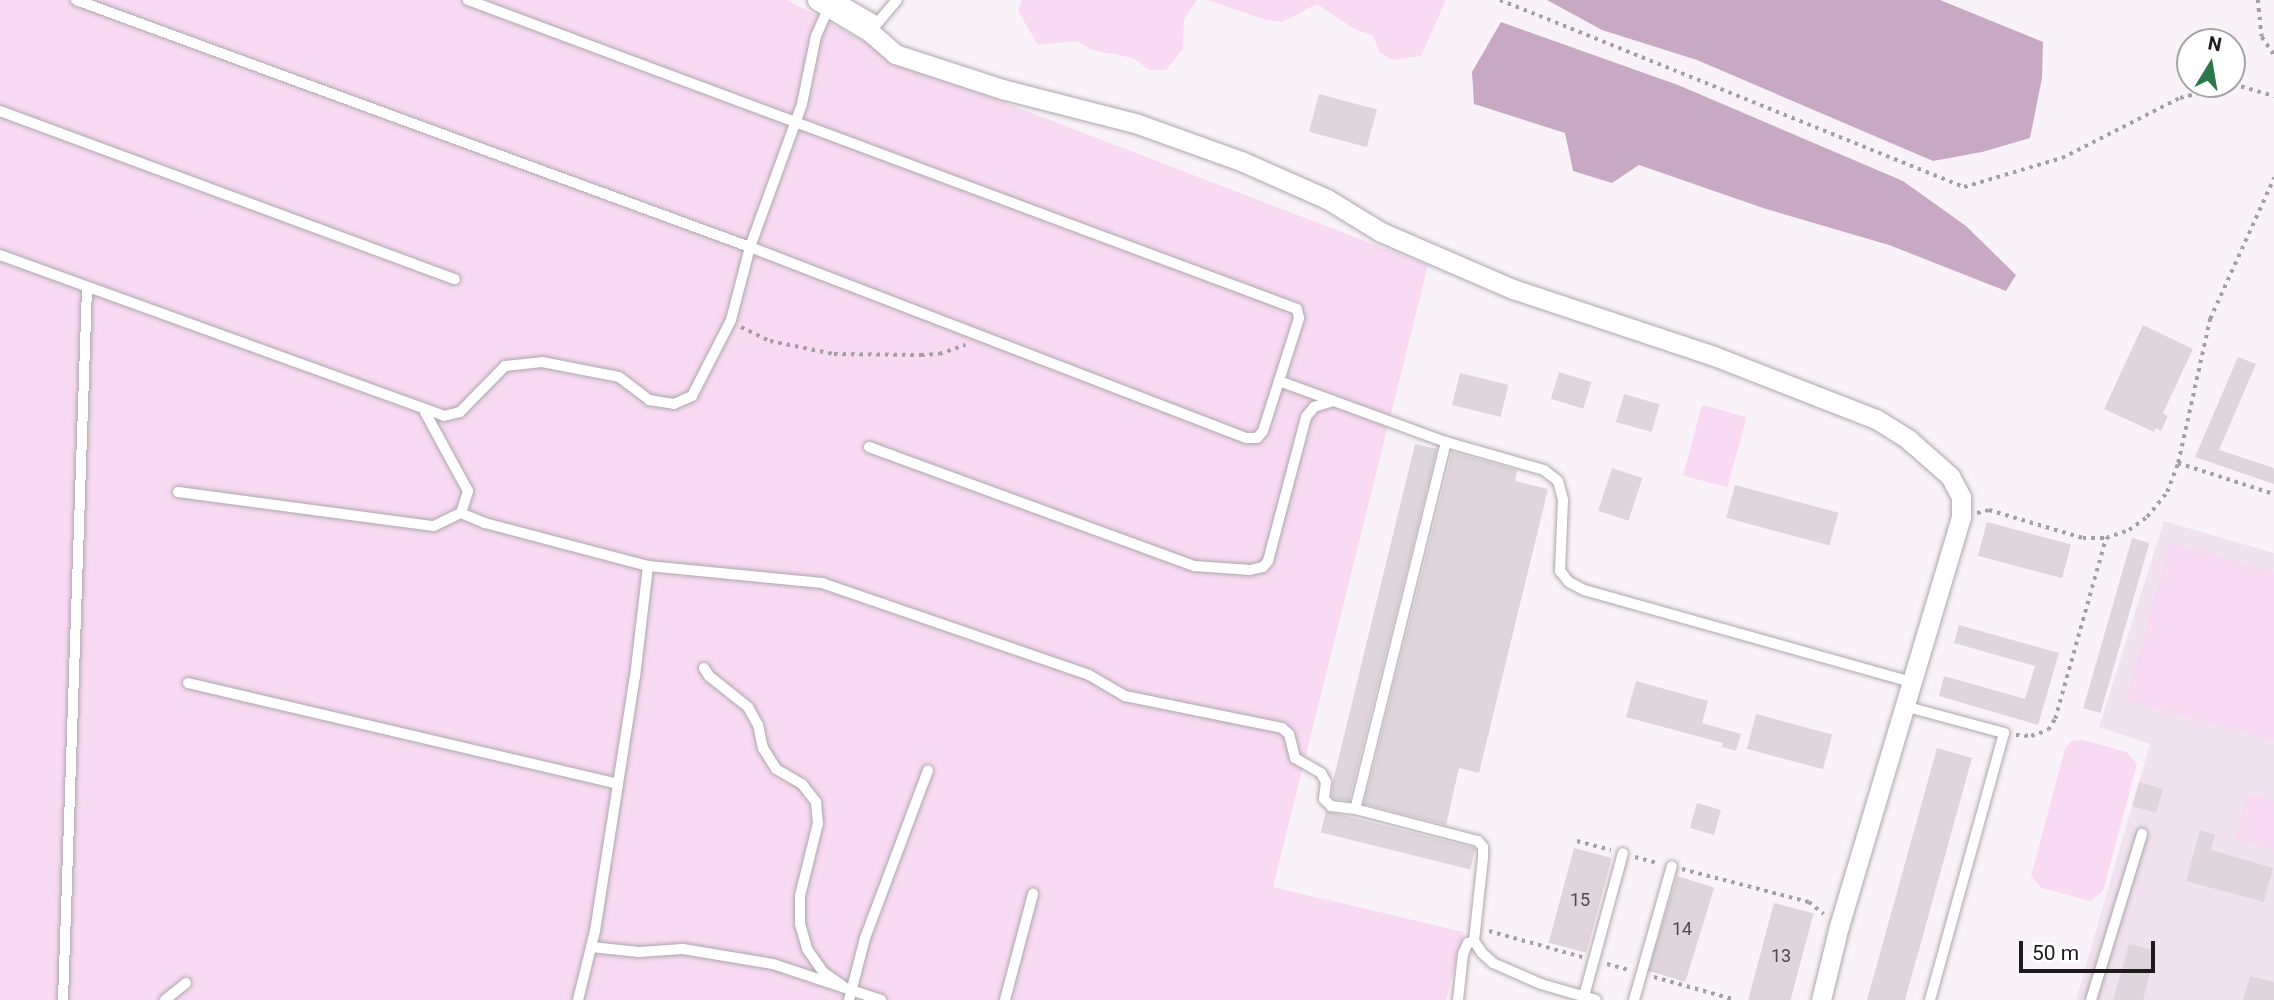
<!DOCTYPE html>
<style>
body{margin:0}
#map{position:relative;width:2274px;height:1000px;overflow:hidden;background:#faf2f9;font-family:Roboto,sans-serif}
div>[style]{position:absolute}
.built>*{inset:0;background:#f0e2ee}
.green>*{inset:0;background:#f8daf3;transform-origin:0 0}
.water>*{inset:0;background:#c8a9c3}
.building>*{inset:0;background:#ded6dc;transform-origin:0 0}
.path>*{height:3.5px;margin-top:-1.75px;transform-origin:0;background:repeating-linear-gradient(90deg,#a59fa4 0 3.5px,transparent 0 8.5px)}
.roads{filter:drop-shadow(0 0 2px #aea7ad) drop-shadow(0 0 2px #aea7ad)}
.lane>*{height:10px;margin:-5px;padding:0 5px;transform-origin:5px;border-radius:5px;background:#fff}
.street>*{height:19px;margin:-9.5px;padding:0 9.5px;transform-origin:9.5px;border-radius:9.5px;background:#fff}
span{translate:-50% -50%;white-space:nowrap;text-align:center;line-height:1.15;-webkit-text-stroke:5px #fff;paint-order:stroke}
.number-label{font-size:18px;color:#4e4a4d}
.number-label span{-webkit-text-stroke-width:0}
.north{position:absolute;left:2176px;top:28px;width:70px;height:70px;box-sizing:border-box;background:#fff;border:2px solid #a5a4a5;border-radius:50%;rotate:11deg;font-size:19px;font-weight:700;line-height:28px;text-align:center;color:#1e1b1d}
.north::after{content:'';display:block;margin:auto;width:24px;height:32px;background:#29794a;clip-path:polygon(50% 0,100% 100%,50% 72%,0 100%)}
.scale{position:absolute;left:2019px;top:941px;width:136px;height:32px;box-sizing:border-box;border:4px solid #1e1b1d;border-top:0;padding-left:9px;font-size:21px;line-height:24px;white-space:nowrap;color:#1e1b1d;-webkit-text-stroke:5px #fff;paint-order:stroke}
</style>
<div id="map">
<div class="built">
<i style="clip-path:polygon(2164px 521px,2274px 553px,2274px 1000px,2076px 1000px,2150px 744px,2099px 727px)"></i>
</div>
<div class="green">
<i style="clip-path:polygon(0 0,787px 0,848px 32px,896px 61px,1428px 265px,1273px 887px,1464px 932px,1446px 1000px,0 1000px)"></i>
<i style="clip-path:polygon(1022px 0,1197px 0,1184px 19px,1183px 49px,1166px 70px,1149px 70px,1133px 58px,1092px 50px,1077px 41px,1038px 45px,1018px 11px)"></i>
<i style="clip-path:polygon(1207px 0,1446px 0,1421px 56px,1392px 60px,1379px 52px,1373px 35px,1356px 30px,1317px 4px,1282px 22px,1266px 20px)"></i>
<i style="left:1702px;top:405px;width:46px;height:73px;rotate:15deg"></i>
<i style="clip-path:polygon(2170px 543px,2274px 572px,2274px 740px,2126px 700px)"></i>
<i style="clip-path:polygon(2082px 740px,2127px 752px,2137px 764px,2103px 891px,2091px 901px,2041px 888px,2031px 876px,2065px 749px,2071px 741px)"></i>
<i style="clip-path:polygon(2248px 794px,2274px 801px,2274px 850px,2235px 839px)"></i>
</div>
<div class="water">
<i style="clip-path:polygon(1547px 0,1940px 0,2043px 42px,2042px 78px,2030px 138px,1982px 152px,1933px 161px,1697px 60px,1602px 30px)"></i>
<i style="clip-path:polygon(1501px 22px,1678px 85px,1903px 181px,1966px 226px,2016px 275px,2006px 291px,1889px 245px,1766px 209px,1639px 165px,1612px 183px,1573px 171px,1565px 133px,1474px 104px,1472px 72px)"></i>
</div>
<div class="building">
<i style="left:1319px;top:94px;width:60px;height:39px;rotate:15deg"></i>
<i style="clip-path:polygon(2143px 325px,2193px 349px,2163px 413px,2168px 416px,2161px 431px,2156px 428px,2154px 432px,2104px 409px)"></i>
<i style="clip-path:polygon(2238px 357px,2256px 364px,2219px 450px,2274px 468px,2274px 484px,2195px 457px)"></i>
<i style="left:1559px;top:372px;width:34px;height:28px;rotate:17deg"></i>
<i style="left:1460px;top:373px;width:50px;height:33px;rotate:14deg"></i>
<i style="left:1624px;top:394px;width:37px;height:29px;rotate:16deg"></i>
<i style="clip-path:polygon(1415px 444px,1437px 449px,1349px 801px,1334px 799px,1332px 796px,1333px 781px)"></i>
<i style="clip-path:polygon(1452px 452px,1517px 470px,1515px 481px,1548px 489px,1479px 773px,1459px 768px,1446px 825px,1364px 804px)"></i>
<i style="left:1612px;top:468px;width:32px;height:45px;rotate:18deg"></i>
<i style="left:1735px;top:485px;width:107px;height:34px;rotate:15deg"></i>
<i style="left:1987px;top:522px;width:87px;height:35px;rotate:15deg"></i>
<i style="left:2132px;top:538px;width:18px;height:177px;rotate:16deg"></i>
<i style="clip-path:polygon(1959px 625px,2059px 653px,2038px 725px,1939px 696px,1944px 676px,2025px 699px,2035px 666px,1954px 643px)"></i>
<i style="clip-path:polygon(1636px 681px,1708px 701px,1702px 723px,1741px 734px,1736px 751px,1722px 747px,1723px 743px,1626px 717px)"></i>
<i style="left:1756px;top:714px;width:79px;height:36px;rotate:15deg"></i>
<i style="clip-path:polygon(1937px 748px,1972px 758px,1932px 903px,1905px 1000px,1867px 1000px)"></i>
<i style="left:2139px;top:782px;width:25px;height:25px;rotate:16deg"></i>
<i style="left:1697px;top:803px;width:25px;height:26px;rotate:16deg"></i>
<i style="left:1326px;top:811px;width:154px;height:22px;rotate:14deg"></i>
<i style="clip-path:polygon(2200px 830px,2215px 835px,2211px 850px,2273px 868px,2264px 902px,2186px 881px)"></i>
<i style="left:1574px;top:848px;width:39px;height:98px;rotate:15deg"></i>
<i style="left:1677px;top:876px;width:39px;height:99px;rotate:17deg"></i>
<i style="left:1774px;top:903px;width:41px;height:101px;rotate:15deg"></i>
<i style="clip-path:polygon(2129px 944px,2156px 951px,2143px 1000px,2113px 1000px)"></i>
<i style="clip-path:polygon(2250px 976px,2274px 982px,2274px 1000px,2243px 1000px)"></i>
</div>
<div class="path">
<i style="left:1500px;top:0;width:500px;rotate:21.95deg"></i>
<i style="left:1964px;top:187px;width:102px;rotate:-16.5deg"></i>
<i style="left:2062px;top:158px;width:132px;rotate:-27deg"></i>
<i style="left:2180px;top:98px;width:55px;rotate:-14.8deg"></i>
<i style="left:2233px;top:84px;width:43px;rotate:16.3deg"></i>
<i style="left:2258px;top:0;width:37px;rotate:84deg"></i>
<i style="left:2262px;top:37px;width:22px;rotate:56deg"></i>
<i style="left:741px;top:327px;width:32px;rotate:26deg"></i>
<i style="left:770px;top:341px;width:65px;rotate:11.5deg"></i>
<i style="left:834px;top:354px;width:87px;rotate:0.7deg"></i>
<i style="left:921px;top:355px;width:18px;rotate:-3deg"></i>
<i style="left:939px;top:354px;width:28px;rotate:-19deg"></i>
<i style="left:2178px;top:463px;width:101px;rotate:17.9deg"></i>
<i style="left:1977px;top:513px;width:12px;rotate:-14deg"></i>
<i style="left:1989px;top:510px;width:98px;rotate:16.6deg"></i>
<i style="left:2083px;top:538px;width:23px"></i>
<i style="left:2106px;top:538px;width:24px;rotate:-19deg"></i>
<i style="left:2129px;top:530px;width:22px;rotate:-36deg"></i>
<i style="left:2147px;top:517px;width:32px;rotate:-51deg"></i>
<i style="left:2167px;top:492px;width:31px;rotate:-69deg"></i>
<i style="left:2178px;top:463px;width:148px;rotate:-77.5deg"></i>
<i style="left:2210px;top:319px;width:155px;rotate:-65.6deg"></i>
<i style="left:2016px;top:735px;width:15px;rotate:4deg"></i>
<i style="left:2031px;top:736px;width:18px;rotate:-19deg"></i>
<i style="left:2048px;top:730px;width:13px;rotate:-58deg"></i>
<i style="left:2055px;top:719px;width:188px;rotate:-74.3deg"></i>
<i style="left:1577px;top:841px;width:35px;rotate:15deg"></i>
<i style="left:1635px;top:857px;width:24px;rotate:15deg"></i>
<i style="left:1682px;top:869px;width:131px;rotate:14.6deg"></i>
<i style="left:1809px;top:902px;width:19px;rotate:39deg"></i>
<i style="left:1489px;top:931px;width:97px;rotate:15.6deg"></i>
<i style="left:1607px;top:964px;width:24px;rotate:15deg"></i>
<i style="left:1654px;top:977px;width:85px;rotate:15.7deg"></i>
</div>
<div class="roads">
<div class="lane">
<i style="left:76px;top:0;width:718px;rotate:20.13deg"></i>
<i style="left:750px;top:247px;width:532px;rotate:21.06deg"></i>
<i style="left:1246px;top:438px;width:11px"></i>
<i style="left:1257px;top:438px;width:9px;rotate:-49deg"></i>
<i style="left:1263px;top:431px;width:119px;rotate:-72.3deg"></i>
<i style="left:1299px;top:318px;width:9px;rotate:-103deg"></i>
<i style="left:1297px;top:309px;width:885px;rotate:-159.56deg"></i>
<i style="left:840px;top:0;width:44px;rotate:30.1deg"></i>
<i style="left:875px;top:26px;width:34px;rotate:-50deg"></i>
<i style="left:0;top:111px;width:485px;rotate:20.3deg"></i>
<i style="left:0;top:255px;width:472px;rotate:19.9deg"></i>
<i style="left:444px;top:416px;width:16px;rotate:-14deg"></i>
<i style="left:460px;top:412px;width:64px;rotate:-45.6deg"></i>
<i style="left:505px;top:366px;width:37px;rotate:-6deg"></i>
<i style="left:542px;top:362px;width:78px;rotate:11deg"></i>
<i style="left:619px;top:377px;width:38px;rotate:37deg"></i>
<i style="left:649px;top:400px;width:25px;rotate:9deg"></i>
<i style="left:674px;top:404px;width:20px;rotate:-24deg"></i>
<i style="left:692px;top:396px;width:85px;rotate:-62.8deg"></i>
<i style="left:731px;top:320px;width:75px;rotate:-75.4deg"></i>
<i style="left:750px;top:247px;width:152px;rotate:-70deg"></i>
<i style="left:802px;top:104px;width:69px;rotate:-78.4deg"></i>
<i style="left:816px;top:36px;width:32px;rotate:-66deg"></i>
<i style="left:1279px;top:381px;width:178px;rotate:20.1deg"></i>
<i style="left:1446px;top:442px;width:102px;rotate:15.9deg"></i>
<i style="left:1544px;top:470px;width:18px;rotate:38deg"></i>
<i style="left:1558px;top:481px;width:20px;rotate:75deg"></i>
<i style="left:1563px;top:500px;width:71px;rotate:92.4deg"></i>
<i style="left:1560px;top:571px;width:14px;rotate:51deg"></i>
<i style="left:1569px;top:582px;width:17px;rotate:28deg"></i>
<i style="left:1584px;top:590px;width:340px;rotate:15.7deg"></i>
<i style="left:1446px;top:442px;width:378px;rotate:103.9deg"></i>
<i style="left:1355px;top:809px;width:127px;rotate:14.6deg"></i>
<i style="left:1478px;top:841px;width:8px;rotate:50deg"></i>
<i style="left:1483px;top:847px;width:11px;rotate:90deg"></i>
<i style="left:1483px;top:858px;width:83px;rotate:96.2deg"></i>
<i style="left:1474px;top:941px;width:14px;rotate:56deg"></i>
<i style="left:1482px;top:953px;width:15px;rotate:42deg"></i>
<i style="left:1493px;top:963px;width:52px;rotate:23.6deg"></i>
<i style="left:1541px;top:984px;width:57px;rotate:16.2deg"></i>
<i style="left:869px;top:447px;width:347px;rotate:20.1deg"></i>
<i style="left:1195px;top:566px;width:55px;rotate:4.2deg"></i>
<i style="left:1250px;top:570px;width:13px;rotate:-13deg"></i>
<i style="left:1263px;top:567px;width:8px;rotate:-50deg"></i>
<i style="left:1268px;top:561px;width:149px;rotate:-75.2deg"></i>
<i style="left:1306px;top:417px;width:13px;rotate:-51deg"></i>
<i style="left:1314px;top:407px;width:19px;rotate:-18deg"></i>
<i style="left:178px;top:492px;width:258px;rotate:7.6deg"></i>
<i style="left:434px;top:526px;width:30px;rotate:-26deg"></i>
<i style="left:461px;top:513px;width:23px;rotate:-72deg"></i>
<i style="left:468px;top:491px;width:90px;rotate:-118.6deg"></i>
<i style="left:461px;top:513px;width:26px;rotate:23deg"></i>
<i style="left:485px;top:523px;width:169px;rotate:14.8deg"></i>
<i style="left:648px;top:566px;width:175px;rotate:5.6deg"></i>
<i style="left:822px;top:583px;width:282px;rotate:19deg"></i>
<i style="left:1089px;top:675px;width:42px;rotate:30.3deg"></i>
<i style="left:1125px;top:696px;width:160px;rotate:11.5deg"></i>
<i style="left:1282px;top:728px;width:9px;rotate:41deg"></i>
<i style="left:1289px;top:734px;width:25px;rotate:76deg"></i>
<i style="left:1295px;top:758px;width:30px;rotate:30deg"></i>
<i style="left:1321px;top:773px;width:10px;rotate:61deg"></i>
<i style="left:1326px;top:782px;width:17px;rotate:97deg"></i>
<i style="left:1324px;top:799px;width:10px;rotate:45deg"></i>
<i style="left:1331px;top:806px;width:24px;rotate:7deg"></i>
<i style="left:704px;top:668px;width:9px;rotate:58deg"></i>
<i style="left:709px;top:676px;width:50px;rotate:38.5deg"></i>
<i style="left:748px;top:707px;width:21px;rotate:61deg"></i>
<i style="left:758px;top:725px;width:24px;rotate:78deg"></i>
<i style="left:763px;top:748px;width:25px;rotate:58deg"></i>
<i style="left:776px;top:769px;width:30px;rotate:30deg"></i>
<i style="left:802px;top:784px;width:23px;rotate:52deg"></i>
<i style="left:816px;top:802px;width:21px;rotate:85deg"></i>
<i style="left:818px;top:823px;width:75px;rotate:103.9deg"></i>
<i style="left:800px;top:896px;width:28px;rotate:90deg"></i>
<i style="left:800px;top:924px;width:26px;rotate:74deg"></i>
<i style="left:807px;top:949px;width:28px;rotate:55deg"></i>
<i style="left:823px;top:972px;width:24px;rotate:35deg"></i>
<i style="left:188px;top:683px;width:440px;rotate:13.2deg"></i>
<i style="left:1904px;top:706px;width:104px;rotate:15.1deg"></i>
<i style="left:2004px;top:733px;width:277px;rotate:105.5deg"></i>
<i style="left:591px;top:947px;width:48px;rotate:5.9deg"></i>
<i style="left:639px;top:952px;width:44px;rotate:-3.9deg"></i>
<i style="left:683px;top:949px;width:91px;rotate:9.5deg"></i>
<i style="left:773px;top:964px;width:114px;rotate:18.4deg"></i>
<i style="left:63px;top:1000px;width:713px;rotate:-88.07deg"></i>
<i style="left:165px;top:1000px;width:27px;rotate:-39deg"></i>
<i style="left:578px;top:1000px;width:71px;rotate:-76.2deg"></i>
<i style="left:595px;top:931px;width:257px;rotate:-81.1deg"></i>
<i style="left:635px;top:677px;width:112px;rotate:-83.3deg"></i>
<i style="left:849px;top:1000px;width:64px;rotate:-75.5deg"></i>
<i style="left:865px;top:938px;width:179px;rotate:-69.4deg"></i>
<i style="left:1005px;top:1000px;width:110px;rotate:-75.2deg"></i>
<i style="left:1458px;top:1000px;width:46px;rotate:-83.8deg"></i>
<i style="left:1463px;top:954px;width:12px;rotate:-66deg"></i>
<i style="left:1468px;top:943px;width:6px;rotate:-18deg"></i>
<i style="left:1583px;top:1000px;width:152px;rotate:-74.8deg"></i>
<i style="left:1634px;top:1000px;width:139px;rotate:-74.2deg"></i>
<i style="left:2091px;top:1000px;width:174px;rotate:-72.9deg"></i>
</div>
<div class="street">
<i style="left:817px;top:0;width:62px;rotate:31.1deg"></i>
<i style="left:870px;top:32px;width:33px;rotate:41deg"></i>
<i style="left:895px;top:54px;width:113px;rotate:18.1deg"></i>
<i style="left:1002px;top:89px;width:140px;rotate:14.4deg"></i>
<i style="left:1138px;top:124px;width:109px;rotate:19.8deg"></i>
<i style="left:1241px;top:161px;width:94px;rotate:23.8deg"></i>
<i style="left:1327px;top:199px;width:63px;rotate:31.4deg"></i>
<i style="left:1381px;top:232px;width:144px;rotate:23.4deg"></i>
<i style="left:1513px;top:289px;width:212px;rotate:18.4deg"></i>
<i style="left:1714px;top:356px;width:174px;rotate:21.3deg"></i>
<i style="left:1876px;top:419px;width:39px;rotate:32deg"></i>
<i style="left:1909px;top:440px;width:55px;rotate:41.3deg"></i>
<i style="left:1950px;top:476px;width:24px;rotate:62deg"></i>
<i style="left:1961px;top:497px;width:20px;rotate:90deg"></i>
<i style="left:1961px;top:517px;width:427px;rotate:106.6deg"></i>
<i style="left:1839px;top:926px;width:76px;rotate:103.7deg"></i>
</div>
</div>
<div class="number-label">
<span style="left:1580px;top:900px">15</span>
<span style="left:1682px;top:929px">14</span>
<span style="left:1781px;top:956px">13</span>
</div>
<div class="north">N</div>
<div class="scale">50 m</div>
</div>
